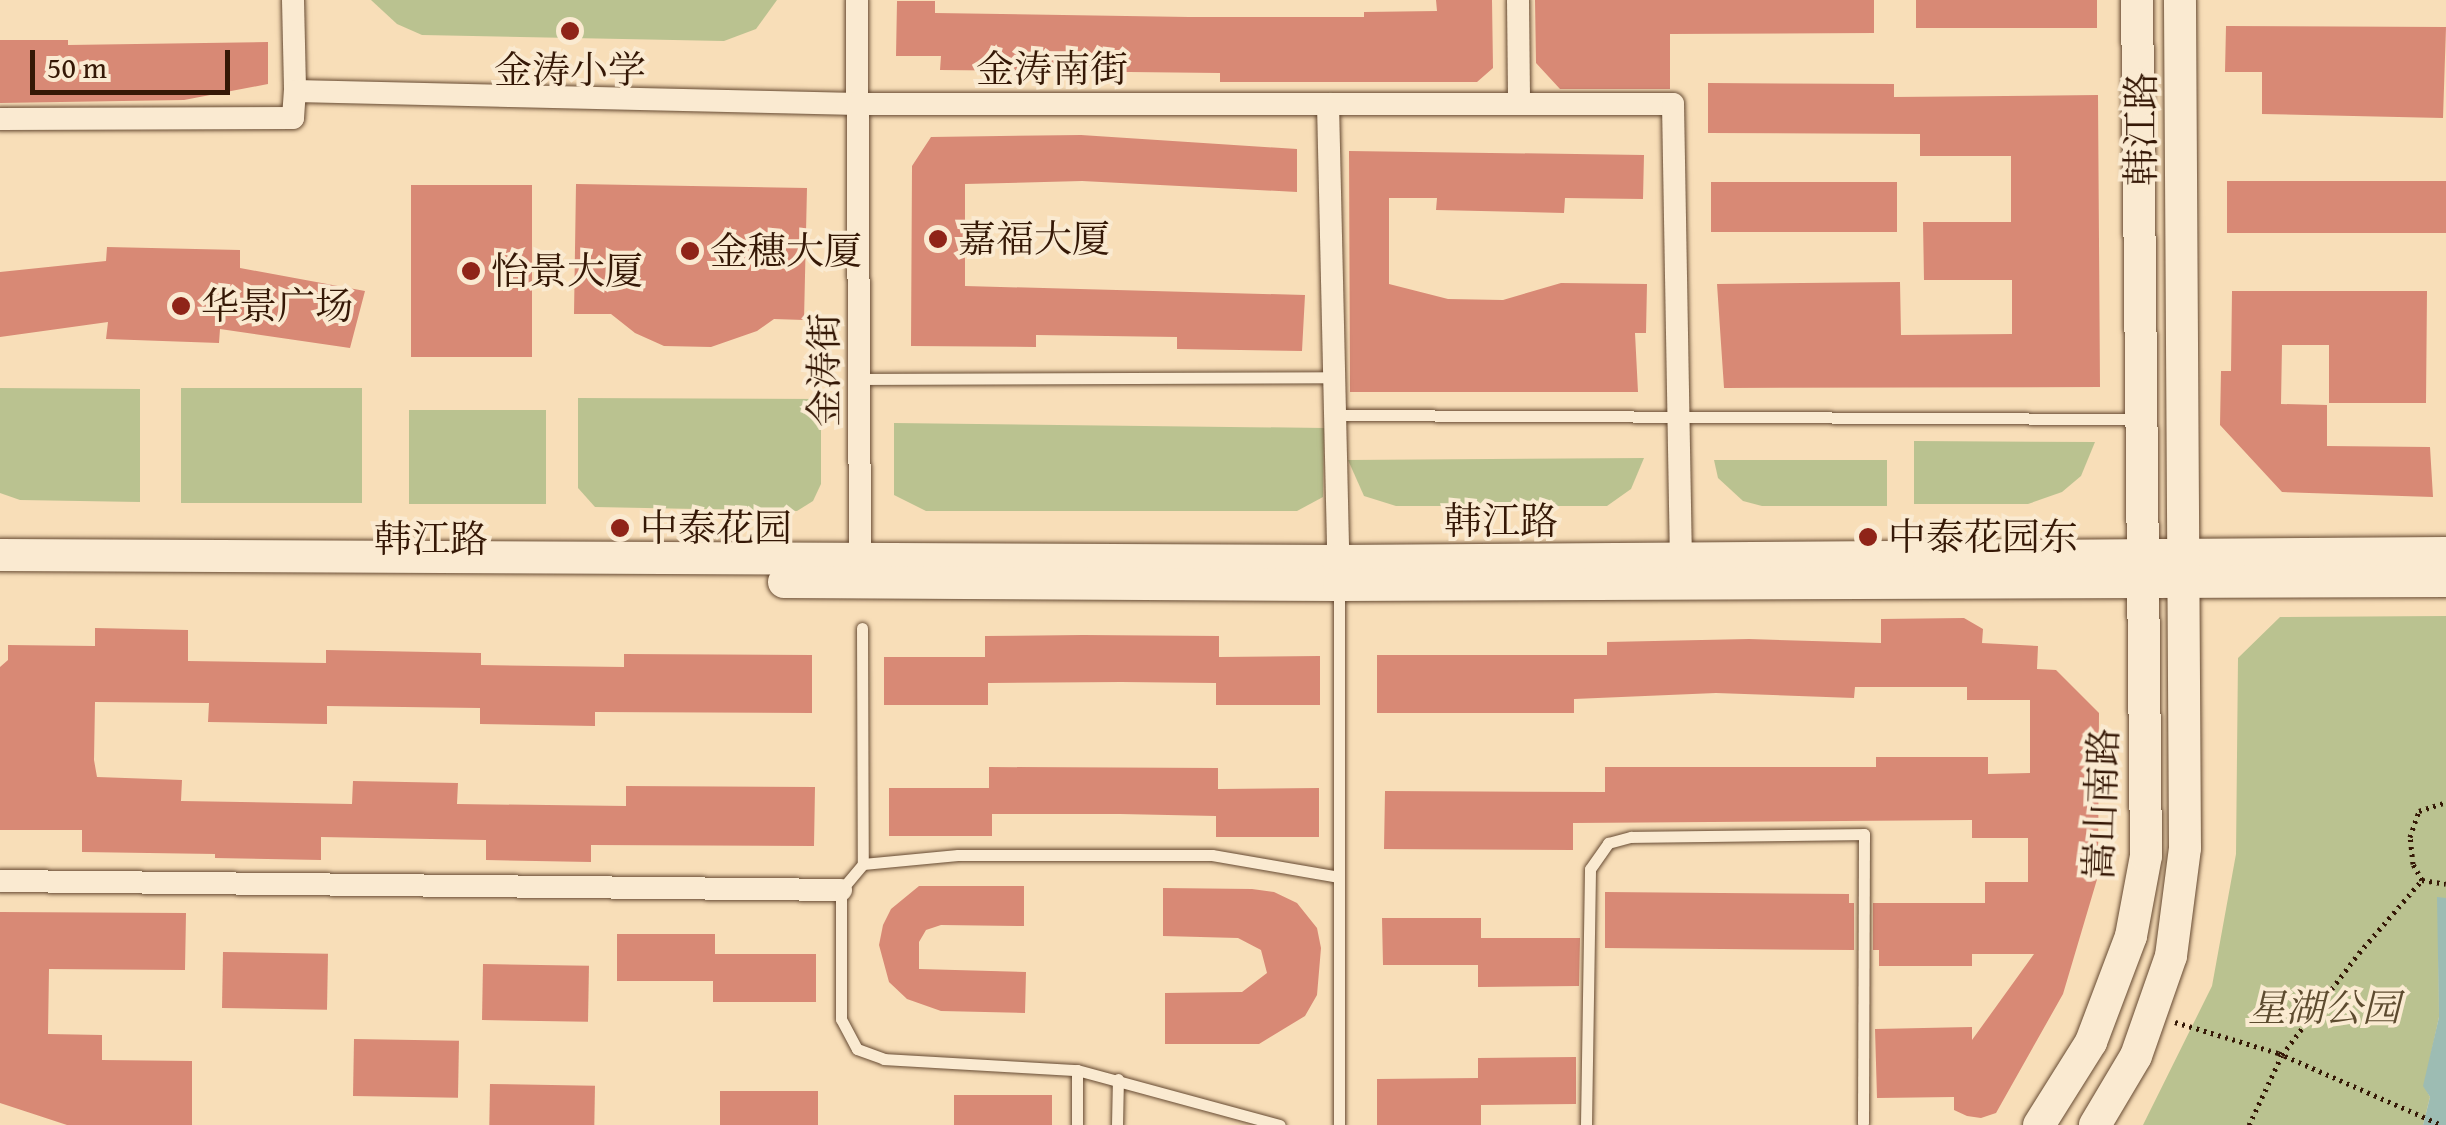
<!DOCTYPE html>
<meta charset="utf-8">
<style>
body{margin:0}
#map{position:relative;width:2446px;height:1125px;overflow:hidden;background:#f8deb8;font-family:"Gentium Book Plus","Noto Serif SC",serif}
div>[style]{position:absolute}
.green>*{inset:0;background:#bac290;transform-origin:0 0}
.water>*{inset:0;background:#9dbcb3}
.building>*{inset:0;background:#d88975;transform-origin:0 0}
.path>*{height:5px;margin-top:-2.5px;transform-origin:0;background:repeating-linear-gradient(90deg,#351806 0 2.5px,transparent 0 7.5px)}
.roads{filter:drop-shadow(0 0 2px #664a32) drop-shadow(0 0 2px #664a32)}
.lane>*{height:11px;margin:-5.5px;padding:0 5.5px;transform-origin:5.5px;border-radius:5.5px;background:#faead1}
.street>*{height:22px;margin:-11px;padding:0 11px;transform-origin:11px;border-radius:11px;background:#faead1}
.secondary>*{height:32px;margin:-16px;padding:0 16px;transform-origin:16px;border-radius:16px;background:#faead1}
.dots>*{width:28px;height:28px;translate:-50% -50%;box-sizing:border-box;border:5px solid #faead1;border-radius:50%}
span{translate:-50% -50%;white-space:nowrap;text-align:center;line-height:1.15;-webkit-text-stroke:8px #faead1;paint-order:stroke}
.street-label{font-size:38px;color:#351806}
.poi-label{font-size:38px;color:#351806}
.left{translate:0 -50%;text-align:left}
.park-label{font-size:38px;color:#5d4b2f;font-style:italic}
.scale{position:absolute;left:30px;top:50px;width:200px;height:45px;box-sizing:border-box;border:5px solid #351806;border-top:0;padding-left:12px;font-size:30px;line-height:35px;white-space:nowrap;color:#351806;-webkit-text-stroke:8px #faead1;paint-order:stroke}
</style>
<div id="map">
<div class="green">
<i style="clip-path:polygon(371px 0,777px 0,756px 29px,724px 41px,422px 35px,397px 24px)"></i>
<i style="clip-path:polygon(0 388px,140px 389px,140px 502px,20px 500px,0 493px)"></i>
<i style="left:181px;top:388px;width:181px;height:115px"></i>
<i style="clip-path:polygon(578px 398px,821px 399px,821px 484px,813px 501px,797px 511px,595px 507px,578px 488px)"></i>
<i style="left:409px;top:410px;width:137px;height:94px"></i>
<i style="clip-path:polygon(894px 423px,1324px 428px,1323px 497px,1297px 511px,926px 511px,894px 495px)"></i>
<i style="clip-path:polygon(1914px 441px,2095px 442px,2081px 476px,2062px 492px,2028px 504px,1914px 504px)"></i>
<i style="clip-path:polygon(1644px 458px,1631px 489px,1607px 506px,1396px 506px,1364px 496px,1348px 460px)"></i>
<i style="clip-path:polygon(1714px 460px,1887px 460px,1887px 506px,1762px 506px,1743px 501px,1718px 478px)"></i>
<i style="clip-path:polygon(2446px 616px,2446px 898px,2438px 898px,2439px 1017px,2424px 1086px,2430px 1097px,2423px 1125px,2143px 1125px,2212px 986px,2236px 854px,2238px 658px,2280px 617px)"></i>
</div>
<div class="water">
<i style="clip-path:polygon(2437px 897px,2446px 898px,2446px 1125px,2423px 1125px,2430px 1097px,2423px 1086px,2439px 1017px)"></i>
</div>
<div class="building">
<i style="clip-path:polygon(1436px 0,1492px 0,1493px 68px,1477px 82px,1220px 82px,1220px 73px,940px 70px,941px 56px,896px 56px,897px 1px,935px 1px,935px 13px,1189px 17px,1364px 17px,1364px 12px,1437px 11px)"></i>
<i style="clip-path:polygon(1535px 0,1874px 0,1874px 33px,1670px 34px,1670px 89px,1560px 89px,1536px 63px)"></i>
<i style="left:1916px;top:0;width:181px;height:28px"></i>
<i style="clip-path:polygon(2226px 26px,2446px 27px,2443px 118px,2262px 114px,2262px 72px,2225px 72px)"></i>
<i style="clip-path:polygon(0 40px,68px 40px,68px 45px,268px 42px,268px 84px,184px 100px,0 103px)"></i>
<i style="clip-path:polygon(1708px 83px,1894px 84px,1894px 97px,2098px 95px,2100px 387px,1724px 388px,1717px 284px,1900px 282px,1901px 335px,2012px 334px,2012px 280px,1924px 280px,1923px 222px,2011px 222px,2011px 156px,1920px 156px,1920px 134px,1708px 133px)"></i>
<i style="clip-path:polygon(1081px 135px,1297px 149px,1297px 192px,1082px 181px,965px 184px,965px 286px,1305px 295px,1302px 351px,1177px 349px,1177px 337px,1036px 335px,1036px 347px,911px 346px,912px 166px,931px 137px)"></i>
<i style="clip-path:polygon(1349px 151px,1644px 155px,1643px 199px,1565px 198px,1564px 213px,1436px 210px,1437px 198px,1389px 198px,1389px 284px,1448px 299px,1503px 300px,1561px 283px,1647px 284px,1646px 333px,1635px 333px,1638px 392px,1350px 392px)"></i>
<i style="left:2227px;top:181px;width:219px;height:52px"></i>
<i style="left:1711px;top:182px;width:186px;height:50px"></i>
<i style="clip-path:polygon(576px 184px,807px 188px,804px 320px,774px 319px,757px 331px,711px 347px,664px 346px,635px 333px,611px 314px,574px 314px)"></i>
<i style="left:411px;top:185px;width:121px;height:172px"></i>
<i style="clip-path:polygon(107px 247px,240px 250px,240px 268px,365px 291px,350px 348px,220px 329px,219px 343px,106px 339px,108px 322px,0 337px,0 272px,106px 261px)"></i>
<i style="clip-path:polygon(2232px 291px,2427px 291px,2426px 403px,2329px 403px,2329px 345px,2282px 345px,2281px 404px,2327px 405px,2327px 446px,2430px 447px,2433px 497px,2282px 492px,2220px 425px,2221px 371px,2231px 371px)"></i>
<i style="clip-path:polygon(1964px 618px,1983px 629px,1982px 643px,2038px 646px,2037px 669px,2056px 670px,2099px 713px,2098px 876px,2063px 994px,1996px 1113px,1981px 1118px,1967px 1116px,1954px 1110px,1954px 1097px,1877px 1098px,1875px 1029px,1972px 1027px,1972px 1040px,2034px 954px,1972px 954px,1972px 966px,1879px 966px,1879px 950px,1873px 950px,1873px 903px,1985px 903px,1985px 882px,2028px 882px,2028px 838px,1972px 838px,1972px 820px,1573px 823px,1573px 850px,1384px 849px,1385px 791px,1605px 792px,1605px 767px,1876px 767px,1876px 757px,1988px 757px,1988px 774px,2030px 773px,2030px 700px,1967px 700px,1967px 687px,1855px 687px,1854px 698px,1716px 693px,1574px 699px,1574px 713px,1377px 713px,1377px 655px,1607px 655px,1607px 642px,1749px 639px,1881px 643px,1881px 619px)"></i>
<i style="clip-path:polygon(95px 628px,188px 630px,188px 661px,326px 663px,326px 650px,481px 653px,481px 665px,624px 667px,624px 654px,812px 655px,812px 713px,595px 712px,595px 726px,480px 724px,480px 708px,327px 706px,327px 724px,208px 722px,209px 703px,95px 702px,94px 760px,97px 777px,182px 780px,181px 801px,352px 804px,353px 781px,458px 783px,457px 804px,626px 806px,626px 786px,815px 787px,814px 846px,591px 845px,591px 862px,486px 860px,486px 840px,321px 837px,321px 860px,215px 858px,215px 854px,82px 852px,82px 830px,0 830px,0 667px,8px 660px,8px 645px,95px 646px)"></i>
<i style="clip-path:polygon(1083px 635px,1219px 636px,1219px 657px,1320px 656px,1320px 705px,1216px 705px,1216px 683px,1121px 682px,988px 683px,988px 705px,884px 705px,884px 657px,985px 657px,985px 636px)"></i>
<i style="clip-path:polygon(989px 767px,1218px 768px,1218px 789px,1319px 788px,1319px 837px,1216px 837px,1216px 816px,1120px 814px,992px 814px,992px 836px,889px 836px,889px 788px,989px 788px)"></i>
<i style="clip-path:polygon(919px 886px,1024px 886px,1024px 926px,941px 925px,926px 930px,919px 942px,919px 969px,1026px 972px,1025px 1013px,941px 1011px,907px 999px,889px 982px,879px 945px,883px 925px,891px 909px)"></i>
<i style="clip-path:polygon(1163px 888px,1252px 889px,1274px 892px,1297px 903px,1317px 928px,1321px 948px,1317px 995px,1305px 1016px,1259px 1044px,1165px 1044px,1165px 993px,1242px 992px,1267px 973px,1261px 950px,1238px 938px,1163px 936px)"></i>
<i style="clip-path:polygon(1605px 892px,1849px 894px,1849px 903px,1854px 903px,1854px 950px,1605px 948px)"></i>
<i style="clip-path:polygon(0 912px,186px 913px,185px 970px,49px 969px,48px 1034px,102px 1035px,102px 1060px,192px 1061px,192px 1125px,67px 1125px,0 1103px)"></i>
<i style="clip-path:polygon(1382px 918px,1481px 918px,1481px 938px,1580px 938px,1579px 986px,1478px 987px,1478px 965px,1383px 965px)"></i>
<i style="clip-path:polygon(617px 934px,715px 934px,715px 954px,816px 954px,816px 1002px,713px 1002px,713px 981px,617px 981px)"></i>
<i style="left:223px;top:952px;width:105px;height:56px;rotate:1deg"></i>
<i style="left:483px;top:964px;width:106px;height:56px;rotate:1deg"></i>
<i style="left:354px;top:1039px;width:105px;height:57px;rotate:1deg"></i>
<i style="clip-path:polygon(1576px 1057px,1576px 1104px,1481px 1105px,1481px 1125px,1377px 1125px,1377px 1079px,1478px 1078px,1478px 1058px)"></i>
<i style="left:490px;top:1084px;width:105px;height:41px;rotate:1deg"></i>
<i style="left:818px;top:1091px;width:34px;height:98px;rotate:90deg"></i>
<i style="left:1052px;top:1095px;width:30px;height:98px;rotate:90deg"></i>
</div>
<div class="path">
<i style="left:2422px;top:880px;width:18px;rotate:-119deg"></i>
<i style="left:2413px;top:864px;width:27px;rotate:-96deg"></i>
<i style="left:2410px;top:837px;width:28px;rotate:-71deg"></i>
<i style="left:2419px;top:811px;width:28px;rotate:-18deg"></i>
<i style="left:2422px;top:880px;width:24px;rotate:9deg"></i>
<i style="left:2175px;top:1022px;width:108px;rotate:16.8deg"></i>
<i style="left:2278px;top:1053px;width:179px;rotate:23.7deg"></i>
<i style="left:2249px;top:1125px;width:77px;rotate:-64.8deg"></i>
<i style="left:2282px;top:1055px;width:128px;rotate:-53deg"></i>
<i style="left:2359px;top:953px;width:96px;rotate:-49.2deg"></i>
</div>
<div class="roads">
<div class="lane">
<i style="left:859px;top:379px;width:474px;rotate:-0.2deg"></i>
<i style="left:1335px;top:415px;width:802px;rotate:0.29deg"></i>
<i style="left:862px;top:628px;width:236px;rotate:89.8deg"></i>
<i style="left:863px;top:864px;width:34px;rotate:130deg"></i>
<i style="left:841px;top:890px;width:129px;rotate:90deg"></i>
<i style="left:841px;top:1019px;width:34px;rotate:62deg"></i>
<i style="left:857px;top:1049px;width:29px;rotate:20deg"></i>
<i style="left:884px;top:1059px;width:193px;rotate:3.3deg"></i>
<i style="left:1077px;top:1070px;width:210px;rotate:15.2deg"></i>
<i style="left:863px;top:864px;width:95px;rotate:-5.4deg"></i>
<i style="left:958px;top:855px;width:254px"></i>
<i style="left:1212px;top:855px;width:129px;rotate:9.8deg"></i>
<i style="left:1077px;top:1125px;width:55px;rotate:-90deg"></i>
<i style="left:1117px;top:1125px;width:46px;rotate:-88.8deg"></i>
<i style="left:1339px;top:1125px;width:536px;rotate:-90deg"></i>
<i style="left:1586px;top:1125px;width:256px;rotate:-89.1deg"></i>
<i style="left:1590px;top:869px;width:32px;rotate:-55deg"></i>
<i style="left:1608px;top:843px;width:24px;rotate:-15deg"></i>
<i style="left:1631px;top:837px;width:233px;rotate:-0.7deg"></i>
<i style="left:1864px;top:834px;width:289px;rotate:90.2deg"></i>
</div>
<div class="street">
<i style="left:293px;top:0;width:91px;rotate:88.7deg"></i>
<i style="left:857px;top:0;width:559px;rotate:89.69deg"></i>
<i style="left:1518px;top:0;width:104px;rotate:89.4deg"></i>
<i style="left:1328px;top:104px;width:457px;rotate:88.7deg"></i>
<i style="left:0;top:119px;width:293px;rotate:-0.2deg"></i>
<i style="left:293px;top:118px;width:27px;rotate:-86deg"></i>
<i style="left:295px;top:91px;width:563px;rotate:1.32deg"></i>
<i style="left:858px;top:104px;width:815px"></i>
<i style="left:1673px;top:104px;width:456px;rotate:89deg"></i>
<i style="left:0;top:881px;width:841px;rotate:0.61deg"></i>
</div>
<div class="secondary">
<i style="left:0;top:555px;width:1338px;rotate:0.26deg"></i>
<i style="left:1338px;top:561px;width:1108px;rotate:-0.41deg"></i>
<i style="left:784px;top:582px;width:555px;rotate:0.31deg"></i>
<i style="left:1339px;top:585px;width:1107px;rotate:-0.21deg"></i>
<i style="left:2039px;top:1125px;width:98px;rotate:-57.9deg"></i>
<i style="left:2091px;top:1042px;width:113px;rotate:-69.3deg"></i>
<i style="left:2131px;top:936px;width:81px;rotate:-79.4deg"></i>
<i style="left:2146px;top:856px;width:856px;rotate:-90.6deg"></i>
<i style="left:2095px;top:1125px;width:80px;rotate:-59.3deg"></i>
<i style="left:2136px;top:1056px;width:106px;rotate:-70.7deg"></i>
<i style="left:2171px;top:956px;width:109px;rotate:-82.6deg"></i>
<i style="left:2185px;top:848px;width:848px;rotate:-90.34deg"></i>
</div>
</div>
<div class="dots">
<i style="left:570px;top:31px;background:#8f2418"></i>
<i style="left:938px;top:239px;background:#8f2418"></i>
<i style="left:690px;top:251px;background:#8f2418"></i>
<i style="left:471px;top:271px;background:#8f2418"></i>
<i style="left:181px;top:306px;background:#8f2418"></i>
<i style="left:620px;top:528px;background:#8f2418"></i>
<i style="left:1868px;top:537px;background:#8f2418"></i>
</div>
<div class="street-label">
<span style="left:1052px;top:69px">金涛南街</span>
<span style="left:2141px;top:129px;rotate:-90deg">韩江路</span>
<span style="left:824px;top:370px;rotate:-90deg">金涛街</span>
<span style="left:1501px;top:521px">韩江路</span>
<span style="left:431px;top:539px">韩江路</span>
<span style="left:2101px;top:804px;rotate:-88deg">嵩山南路</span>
</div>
<div class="poi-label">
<span style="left:570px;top:70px">金涛小学</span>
<span class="left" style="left:958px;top:239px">嘉福大厦</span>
<span class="left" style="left:710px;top:251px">金穗大厦</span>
<span class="left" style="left:491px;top:271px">怡景大厦</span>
<span class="left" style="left:201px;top:306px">华景广场</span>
<span class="left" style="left:640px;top:528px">中泰花园</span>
<span class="left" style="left:1888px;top:537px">中泰花园东</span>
</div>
<div class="park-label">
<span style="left:2324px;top:1008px">星湖公园</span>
</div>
<div class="scale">50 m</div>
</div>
